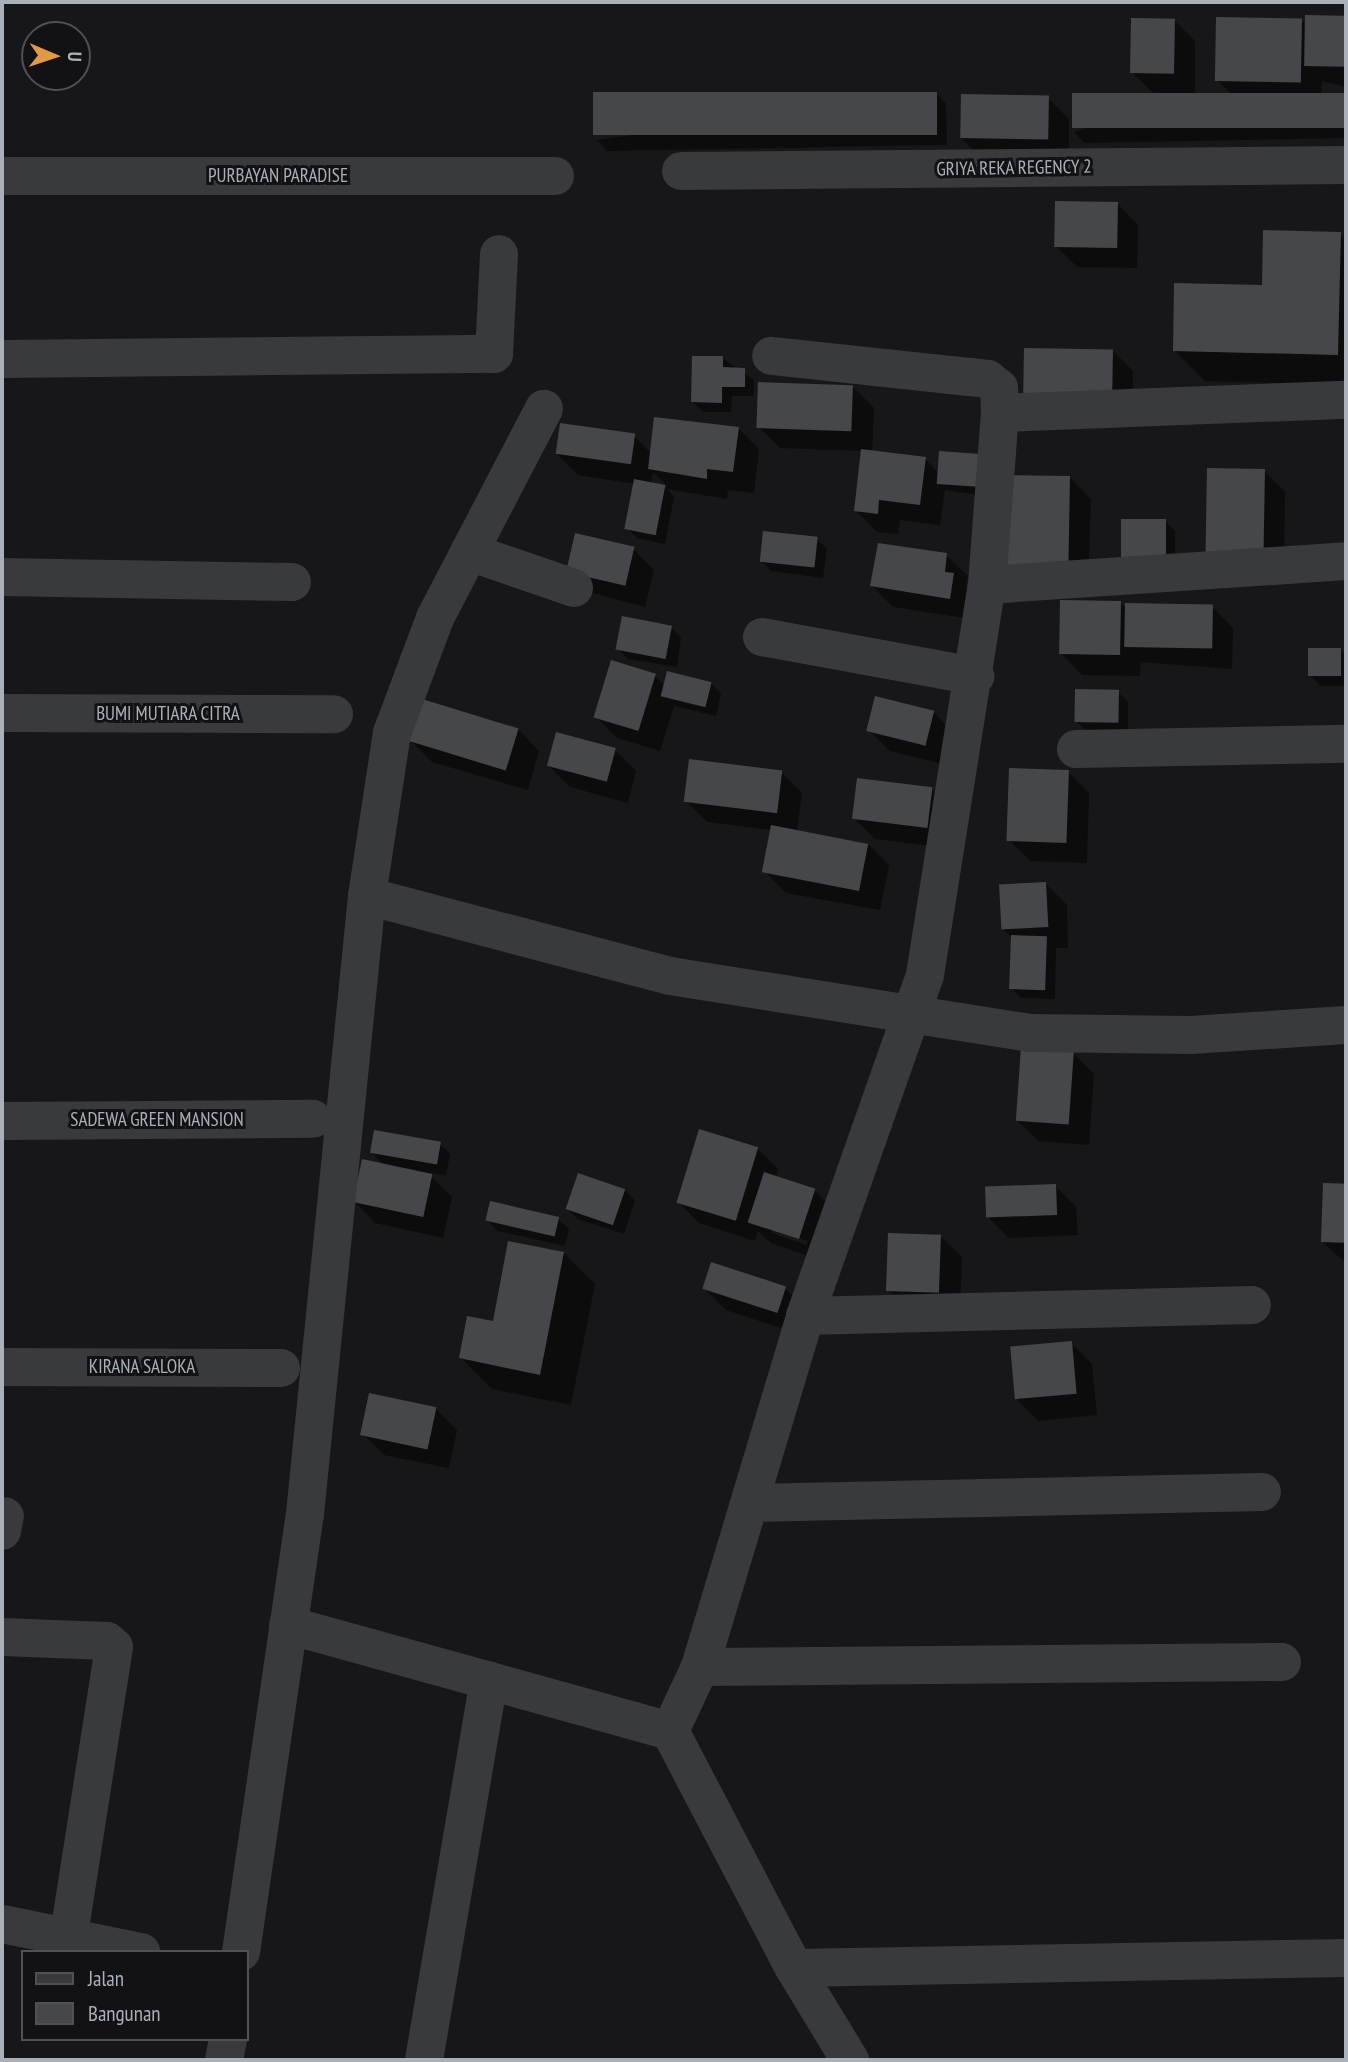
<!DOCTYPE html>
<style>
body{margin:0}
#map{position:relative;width:1348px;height:2062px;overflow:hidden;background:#171719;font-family:"PT Sans Narrow",sans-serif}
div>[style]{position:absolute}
.shadow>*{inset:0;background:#0007}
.building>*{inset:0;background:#46474b;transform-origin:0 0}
.minor>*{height:38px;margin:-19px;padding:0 19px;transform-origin:19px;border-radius:19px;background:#383a3d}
span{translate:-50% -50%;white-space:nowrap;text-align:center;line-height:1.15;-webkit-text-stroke:6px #121214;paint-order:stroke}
.street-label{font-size:19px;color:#aab0b7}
.frame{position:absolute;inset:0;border:4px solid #aab0b7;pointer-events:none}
.legend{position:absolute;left:21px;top:1950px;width:228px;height:91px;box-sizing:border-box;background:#121214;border:2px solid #4f5155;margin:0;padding:9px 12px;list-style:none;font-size:21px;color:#aab0b7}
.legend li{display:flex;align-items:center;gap:14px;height:35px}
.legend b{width:35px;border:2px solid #4f5155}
.north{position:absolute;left:21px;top:21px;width:70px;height:70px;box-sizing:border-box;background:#121214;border:2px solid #4f5155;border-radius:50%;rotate:92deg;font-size:19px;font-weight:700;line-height:28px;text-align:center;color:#aab0b7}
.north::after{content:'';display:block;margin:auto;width:24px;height:32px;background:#e19947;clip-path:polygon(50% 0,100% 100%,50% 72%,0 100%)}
</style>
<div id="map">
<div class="shadow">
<i style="clip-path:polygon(1307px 17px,1346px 18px,1346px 87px,1322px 81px,1321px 95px,1346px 95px,1346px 138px,1084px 143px,1074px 132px,1189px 97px,1153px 93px,1132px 72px,1174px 20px,1195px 41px,1195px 97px,1233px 96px,1217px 80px,1301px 20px,1307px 26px)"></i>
<i style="clip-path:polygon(936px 93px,946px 104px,947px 145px,607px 151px,597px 140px)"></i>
<i style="clip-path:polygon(1048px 98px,1069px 119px,1069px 160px,982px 159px,961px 138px)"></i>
<i style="clip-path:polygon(1117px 203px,1138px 225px,1137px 268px,1077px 267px,1056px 246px)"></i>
<i style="clip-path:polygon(1340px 234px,1346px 240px,1346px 385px,1205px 381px,1174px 350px)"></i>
<i style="clip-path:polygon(1112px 350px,1133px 371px,1133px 423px,1046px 421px)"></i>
<i style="clip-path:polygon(722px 358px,754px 380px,754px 396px,732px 396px,731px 412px,703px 412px,693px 402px)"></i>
<i style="clip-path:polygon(853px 387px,874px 408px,872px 452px,925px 459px,939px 473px,940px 453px,990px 497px,945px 490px,940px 525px,900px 520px,898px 534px,877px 532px,856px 511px,863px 451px,780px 448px,759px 427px)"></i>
<i style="clip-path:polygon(evenodd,738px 428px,759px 449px,754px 493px,728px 490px,727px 499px,667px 489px,674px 497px,665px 544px,637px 538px,627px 528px,635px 484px,578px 475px,557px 454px,634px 436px,651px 453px,738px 428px,653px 472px,668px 487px,651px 484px,653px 472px)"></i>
<i style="clip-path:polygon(1264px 471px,1285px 492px,1284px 573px,1229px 573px)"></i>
<i style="clip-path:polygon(1070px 478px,1091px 499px,1088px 588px,1027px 586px)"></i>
<i style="clip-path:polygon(1165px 521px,1175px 531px,1175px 571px,1132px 570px)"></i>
<i style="clip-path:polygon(817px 539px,827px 549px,823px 578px,771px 571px,761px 561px)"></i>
<i style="clip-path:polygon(633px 549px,654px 570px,645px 607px,589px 592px,568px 571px)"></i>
<i style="clip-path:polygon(946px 555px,968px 576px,966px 588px,974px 596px,971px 619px,893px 607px,872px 586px)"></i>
<i style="clip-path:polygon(1121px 603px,1126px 609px,1212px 607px,1233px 628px,1232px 669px,1141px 662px,1140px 676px,1082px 675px,1061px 653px)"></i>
<i style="clip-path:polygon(671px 627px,681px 638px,677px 667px,628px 659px,618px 649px)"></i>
<i style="clip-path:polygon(1340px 650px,1346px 656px,1346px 686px,1321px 686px,1310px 676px)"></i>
<i style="clip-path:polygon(655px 676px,665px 686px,711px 683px,721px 694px,716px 716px,674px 706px,660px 751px,617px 738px,596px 717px)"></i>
<i style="clip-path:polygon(1118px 692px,1128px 702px,1128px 733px,1087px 731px,1076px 721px)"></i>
<i style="clip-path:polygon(933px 712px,954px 733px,947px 765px,890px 751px,869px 730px)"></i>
<i style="clip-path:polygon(518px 729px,539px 751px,528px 790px,432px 762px,411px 741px)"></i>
<i style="clip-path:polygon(615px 750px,636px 771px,628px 803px,570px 787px,549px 766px)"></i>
<i style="clip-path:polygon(781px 772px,802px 793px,797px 832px,868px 844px,889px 865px,880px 910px,786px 893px,765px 872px,772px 830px,707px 822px,686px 801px)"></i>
<i style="clip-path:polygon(1068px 772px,1089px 793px,1087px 863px,1030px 861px,1009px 840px)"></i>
<i style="clip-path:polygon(931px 789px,952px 810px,948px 848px,875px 839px,854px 818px)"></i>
<i style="clip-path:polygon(1046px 884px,1067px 905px,1068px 948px,1056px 948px,1055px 999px,1021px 998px,1011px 988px,1013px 939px,1002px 928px)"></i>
<i style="clip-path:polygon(1073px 1053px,1094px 1074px,1089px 1145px,1038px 1141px,1017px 1120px)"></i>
<i style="clip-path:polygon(440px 1144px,450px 1154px,446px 1175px,407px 1171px,431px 1176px,452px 1197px,443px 1238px,375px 1223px,354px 1201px,385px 1166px,372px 1153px)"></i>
<i style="clip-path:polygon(evenodd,757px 1148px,778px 1169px,776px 1177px,814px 1190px,835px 1211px,820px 1260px,771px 1243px,758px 1231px,755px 1241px,699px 1223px,678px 1202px,757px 1148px,772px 1229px,808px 1241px,806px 1245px,772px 1233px,772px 1229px)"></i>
<i style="clip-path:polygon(1325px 1185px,1346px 1186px,1346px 1263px,1322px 1242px)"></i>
<i style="clip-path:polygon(1055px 1186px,1076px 1207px,1078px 1235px,1009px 1238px,988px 1217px)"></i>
<i style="clip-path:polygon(625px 1190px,635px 1201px,624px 1234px,578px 1219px,568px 1209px)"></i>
<i style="clip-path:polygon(558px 1219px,569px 1229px,565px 1246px,498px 1231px,487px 1220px)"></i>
<i style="clip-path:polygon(940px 1236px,962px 1257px,960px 1311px,910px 1311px,889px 1290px)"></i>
<i style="clip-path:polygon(564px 1253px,595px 1284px,571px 1405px,492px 1389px,461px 1358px)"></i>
<i style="clip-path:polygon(713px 1264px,785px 1288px,806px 1309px,799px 1334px,726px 1310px,705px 1289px)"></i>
<i style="clip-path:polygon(1071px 1343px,1092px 1364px,1097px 1415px,1038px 1421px,1017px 1400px)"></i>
<i style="clip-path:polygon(436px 1409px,457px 1430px,449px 1468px,384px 1455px,363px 1434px)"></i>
</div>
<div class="building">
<i style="left:1305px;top:15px;width:41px;height:51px;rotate:1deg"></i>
<i style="left:1216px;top:17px;width:86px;height:64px;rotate:1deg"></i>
<i style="left:1131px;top:18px;width:44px;height:55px;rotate:1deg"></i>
<i style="left:937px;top:92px;width:43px;height:344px;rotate:90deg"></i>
<i style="left:1346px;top:93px;width:35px;height:274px;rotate:90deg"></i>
<i style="left:961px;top:94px;width:88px;height:44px;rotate:1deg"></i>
<i style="left:1055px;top:201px;width:63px;height:46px;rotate:1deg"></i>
<i style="clip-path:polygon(1263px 230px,1341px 232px,1338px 355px,1173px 351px,1174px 283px,1262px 285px)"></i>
<i style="left:1024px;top:348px;width:89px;height:53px;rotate:1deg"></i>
<i style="clip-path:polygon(692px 356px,723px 356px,723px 367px,745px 368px,745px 387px,722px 387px,722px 403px,691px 402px)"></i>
<i style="left:758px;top:382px;width:95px;height:46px;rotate:2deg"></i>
<i style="clip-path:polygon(654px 417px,739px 427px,733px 472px,707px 469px,707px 479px,648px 469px)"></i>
<i style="left:560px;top:423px;width:76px;height:31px;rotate:8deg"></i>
<i style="clip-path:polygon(861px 449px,926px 457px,920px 505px,879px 500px,878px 514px,854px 511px)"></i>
<i style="left:939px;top:451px;width:45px;height:33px;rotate:4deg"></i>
<i style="left:1207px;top:468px;width:58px;height:85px;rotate:1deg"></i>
<i style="left:1006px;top:475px;width:64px;height:91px;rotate:1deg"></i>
<i style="left:634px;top:479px;width:32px;height:51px;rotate:11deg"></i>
<i style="left:1121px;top:519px;width:45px;height:42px"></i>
<i style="left:763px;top:531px;width:55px;height:31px;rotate:6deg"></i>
<i style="left:575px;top:533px;width:61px;height:40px;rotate:13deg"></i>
<i style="clip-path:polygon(878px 543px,947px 553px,945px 572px,954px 573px,950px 599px,870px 586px)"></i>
<i style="left:1060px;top:600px;width:61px;height:54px;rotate:1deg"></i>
<i style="left:1125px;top:603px;width:88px;height:44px;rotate:1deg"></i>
<i style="left:622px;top:616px;width:51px;height:34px;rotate:11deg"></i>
<i style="left:1308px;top:648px;width:33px;height:28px"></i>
<i style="left:611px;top:660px;width:47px;height:60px;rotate:17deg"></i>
<i style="left:667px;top:671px;width:46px;height:26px;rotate:14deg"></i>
<i style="left:1075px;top:689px;width:44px;height:33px;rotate:1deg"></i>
<i style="left:875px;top:696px;width:61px;height:36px;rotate:14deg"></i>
<i style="left:422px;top:699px;width:101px;height:44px;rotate:17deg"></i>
<i style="left:556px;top:732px;width:62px;height:35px;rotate:15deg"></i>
<i style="left:689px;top:759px;width:94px;height:43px;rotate:7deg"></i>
<i style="left:1009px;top:768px;width:60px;height:73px;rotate:2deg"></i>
<i style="left:857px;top:778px;width:76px;height:41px;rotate:7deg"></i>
<i style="left:771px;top:825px;width:99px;height:48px;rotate:11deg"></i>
<i style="left:1046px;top:882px;width:45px;height:47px;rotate:87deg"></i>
<i style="left:1011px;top:935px;width:36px;height:54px;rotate:2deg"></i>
<i style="left:1021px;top:1047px;width:53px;height:74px;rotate:4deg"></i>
<i style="left:699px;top:1129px;width:62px;height:77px;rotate:17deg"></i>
<i style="left:374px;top:1130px;width:68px;height:23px;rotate:10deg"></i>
<i style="left:362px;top:1159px;width:72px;height:44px;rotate:12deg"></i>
<i style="left:764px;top:1172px;width:54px;height:53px;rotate:18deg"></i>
<i style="left:578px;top:1173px;width:50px;height:38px;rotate:19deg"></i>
<i style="left:1323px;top:1183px;width:23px;height:59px;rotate:2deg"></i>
<i style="left:1056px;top:1184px;width:31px;height:71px;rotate:88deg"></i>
<i style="left:490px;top:1201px;width:71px;height:20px;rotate:13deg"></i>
<i style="left:888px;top:1233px;width:53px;height:58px;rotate:2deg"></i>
<i style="clip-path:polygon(508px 1241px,564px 1252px,540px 1375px,459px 1358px,467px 1316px,493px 1321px)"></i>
<i style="left:711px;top:1262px;width:79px;height:28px;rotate:18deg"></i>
<i style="left:1072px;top:1341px;width:53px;height:62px;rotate:85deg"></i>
<i style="left:369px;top:1393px;width:69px;height:43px;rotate:12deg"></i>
</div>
<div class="minor">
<i style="left:681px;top:171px;width:665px;rotate:-0.52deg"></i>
<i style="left:2px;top:176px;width:553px"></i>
<i style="left:2px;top:359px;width:492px;rotate:-0.6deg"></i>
<i style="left:494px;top:354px;width:100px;rotate:-87.1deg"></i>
<i style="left:1000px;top:413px;width:346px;rotate:-2.2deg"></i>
<i style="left:469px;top:552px;width:111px;rotate:18.9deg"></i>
<i style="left:2px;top:577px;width:290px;rotate:1deg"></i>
<i style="left:987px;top:585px;width:360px;rotate:-3.8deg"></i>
<i style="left:762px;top:637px;width:217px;rotate:10.4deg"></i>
<i style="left:2px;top:713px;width:332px;rotate:0.2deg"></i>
<i style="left:1076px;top:749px;width:270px;rotate:-1.1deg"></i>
<i style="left:367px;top:896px;width:313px;rotate:14.8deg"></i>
<i style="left:670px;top:976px;width:365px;rotate:9deg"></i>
<i style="left:1031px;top:1033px;width:160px;rotate:0.7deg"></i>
<i style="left:1191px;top:1035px;width:155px;rotate:-3.7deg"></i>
<i style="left:2px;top:1121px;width:311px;rotate:-0.4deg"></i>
<i style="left:805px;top:1316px;width:447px;rotate:-1.4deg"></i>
<i style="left:2px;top:1367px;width:279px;rotate:0.2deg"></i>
<i style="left:752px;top:1503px;width:510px;rotate:-1.24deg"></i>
<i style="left:2px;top:1531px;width:15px;rotate:-79deg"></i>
<i style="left:288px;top:1625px;width:396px;rotate:15.5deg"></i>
<i style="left:670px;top:1731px;width:267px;rotate:62.4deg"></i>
<i style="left:794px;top:1968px;width:108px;rotate:58.7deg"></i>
<i style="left:2px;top:1637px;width:105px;rotate:2.2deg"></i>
<i style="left:107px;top:1641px;width:9px;rotate:41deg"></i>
<i style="left:114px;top:1647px;width:291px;rotate:98.9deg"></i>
<i style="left:700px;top:1667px;width:582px;rotate:-0.49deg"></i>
<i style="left:670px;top:1731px;width:71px;rotate:-64.9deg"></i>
<i style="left:700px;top:1667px;width:366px;rotate:-73.3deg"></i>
<i style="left:805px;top:1316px;width:361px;rotate:-70.6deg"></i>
<i style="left:925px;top:975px;width:395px;rotate:-81deg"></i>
<i style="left:987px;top:585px;width:172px;rotate:-85.7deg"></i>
<i style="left:1000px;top:413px;width:25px;rotate:-92deg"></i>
<i style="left:999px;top:388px;width:14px;rotate:-141deg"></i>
<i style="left:988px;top:379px;width:218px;rotate:-173.9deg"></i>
<i style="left:2px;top:1924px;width:142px;rotate:11.4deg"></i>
<i style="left:241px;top:1952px;width:443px;rotate:-81.7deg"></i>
<i style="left:305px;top:1514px;width:621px;rotate:-84.27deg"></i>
<i style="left:367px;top:896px;width:165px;rotate:-81.3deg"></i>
<i style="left:392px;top:733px;width:123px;rotate:-69.5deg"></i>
<i style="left:435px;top:618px;width:236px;rotate:-62.5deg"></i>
<i style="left:794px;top:1968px;width:552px;rotate:-1.04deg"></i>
<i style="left:224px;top:2060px;width:21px;rotate:-79deg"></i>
<i style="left:424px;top:2060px;width:385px;rotate:-80.3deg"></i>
</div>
<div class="street-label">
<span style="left:1014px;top:168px;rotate:-1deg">GRIYA REKA REGENCY 2</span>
<span style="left:278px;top:176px">PURBAYAN PARADISE</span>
<span style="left:168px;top:714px">BUMI MUTIARA CITRA</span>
<span style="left:157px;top:1120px">SADEWA GREEN MANSION</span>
<span style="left:142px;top:1367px">KIRANA SALOKA</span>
</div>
<div class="frame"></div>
<ul class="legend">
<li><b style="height:9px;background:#383a3d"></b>Jalan</li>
<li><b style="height:19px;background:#46474b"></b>Bangunan</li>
</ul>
<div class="north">U</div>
</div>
